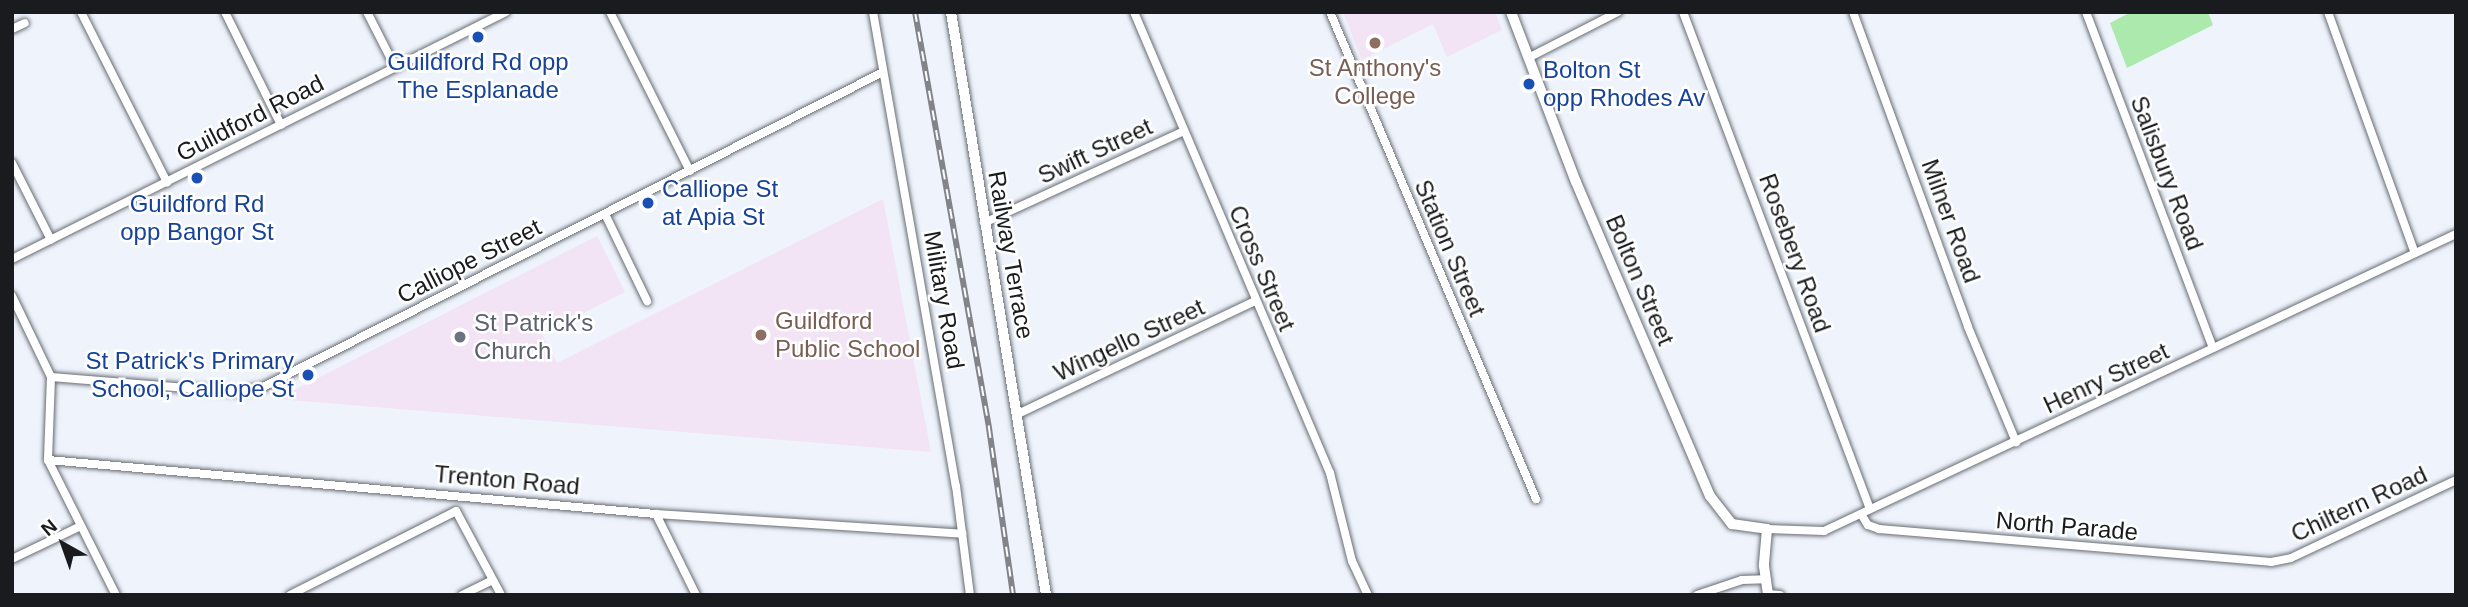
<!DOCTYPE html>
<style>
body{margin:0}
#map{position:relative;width:2468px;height:607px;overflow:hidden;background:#eef3fc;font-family:Arial,sans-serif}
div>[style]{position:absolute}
.education>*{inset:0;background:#f2e3f5}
.green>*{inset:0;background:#abe9ad}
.roads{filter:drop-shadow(0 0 2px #686c73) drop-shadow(0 0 2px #686c73)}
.minor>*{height:8px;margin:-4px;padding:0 4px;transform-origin:4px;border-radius:4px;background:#fff}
.tertiary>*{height:10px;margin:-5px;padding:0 5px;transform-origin:5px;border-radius:5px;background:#fff}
.secondary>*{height:10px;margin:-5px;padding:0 5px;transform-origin:5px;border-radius:5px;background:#fff}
.rail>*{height:6px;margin-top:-3px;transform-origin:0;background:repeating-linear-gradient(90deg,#fff 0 10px,#81858b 0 20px);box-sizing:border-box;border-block:2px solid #81858b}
.dots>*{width:19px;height:19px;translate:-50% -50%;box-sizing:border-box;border:4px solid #fff;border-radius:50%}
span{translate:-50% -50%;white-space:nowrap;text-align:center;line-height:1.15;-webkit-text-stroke:5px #fff;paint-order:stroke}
.transit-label{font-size:24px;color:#164399}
.left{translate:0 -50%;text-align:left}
.right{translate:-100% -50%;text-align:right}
.education-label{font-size:24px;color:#785e54}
.street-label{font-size:24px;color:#191b1e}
.worship-label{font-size:24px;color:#5b616d}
.frame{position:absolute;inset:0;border:14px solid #191b1e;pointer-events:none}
.north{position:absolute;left:28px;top:509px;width:70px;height:70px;-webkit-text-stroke:5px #fff;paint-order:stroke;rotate:320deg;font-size:19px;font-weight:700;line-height:28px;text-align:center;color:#191b1e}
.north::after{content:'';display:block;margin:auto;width:24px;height:32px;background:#191b1e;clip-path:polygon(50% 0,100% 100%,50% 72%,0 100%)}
</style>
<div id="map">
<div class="education">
<i style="clip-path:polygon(1343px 12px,1495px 12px,1502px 30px,1447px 57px,1433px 24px,1362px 60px)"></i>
<i style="clip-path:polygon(883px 199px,931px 452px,277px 399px,597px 236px,625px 292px,542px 334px,557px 363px)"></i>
</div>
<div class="green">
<i style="clip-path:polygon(2131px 12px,2208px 12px,2213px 25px,2127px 68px,2110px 23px)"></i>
</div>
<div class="roads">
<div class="minor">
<i style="left:81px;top:12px;width:191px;rotate:63.2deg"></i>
<i style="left:225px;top:12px;width:126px;rotate:63.6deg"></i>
<i style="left:367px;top:12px;width:62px;rotate:63deg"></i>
<i style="left:610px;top:12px;width:178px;rotate:63.3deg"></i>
<i style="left:873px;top:12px;width:481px;rotate:80.1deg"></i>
<i style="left:956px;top:486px;width:110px;rotate:82.7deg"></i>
<i style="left:1134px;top:12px;width:501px;rotate:66.97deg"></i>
<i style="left:1330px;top:473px;width:91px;rotate:76deg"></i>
<i style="left:1352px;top:561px;width:38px;rotate:65deg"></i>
<i style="left:1330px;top:12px;width:529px;rotate:67.07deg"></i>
<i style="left:1683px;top:12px;width:531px;rotate:69.38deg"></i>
<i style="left:1853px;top:12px;width:335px;rotate:69.9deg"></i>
<i style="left:1968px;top:327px;width:125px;rotate:67.3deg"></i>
<i style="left:2086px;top:12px;width:359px;rotate:69.3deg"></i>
<i style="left:2328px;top:12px;width:256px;rotate:70.2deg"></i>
<i style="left:12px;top:29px;width:14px;rotate:-25deg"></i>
<i style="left:1528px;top:58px;width:101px;rotate:-27.1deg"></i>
<i style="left:12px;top:163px;width:86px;rotate:63.1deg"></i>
<i style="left:605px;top:214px;width:97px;rotate:64.2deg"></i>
<i style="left:984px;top:223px;width:220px;rotate:-24.7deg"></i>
<i style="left:12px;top:259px;width:552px;rotate:-26.57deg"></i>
<i style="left:12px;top:296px;width:90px;rotate:64.3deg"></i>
<i style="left:51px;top:377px;width:83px;rotate:92.1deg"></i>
<i style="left:48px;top:460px;width:151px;rotate:63.3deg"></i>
<i style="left:51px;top:377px;width:186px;rotate:4.6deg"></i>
<i style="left:236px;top:392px;width:27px;rotate:-10deg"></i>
<i style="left:263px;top:387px;width:695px;rotate:-26.93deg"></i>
<i style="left:1018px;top:414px;width:263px;rotate:-25.5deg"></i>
<i style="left:48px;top:460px;width:610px;rotate:5.08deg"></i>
<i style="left:656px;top:514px;width:307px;rotate:3.7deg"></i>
<i style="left:456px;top:511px;width:95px;rotate:61.8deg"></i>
<i style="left:656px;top:514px;width:90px;rotate:63.7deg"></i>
<i style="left:1861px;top:514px;width:13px;rotate:58deg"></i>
<i style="left:1868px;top:525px;width:12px;rotate:20deg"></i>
<i style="left:1879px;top:529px;width:393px;rotate:4.8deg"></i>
<i style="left:2271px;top:562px;width:20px;rotate:-11deg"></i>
<i style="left:2291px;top:558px;width:183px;rotate:-25.3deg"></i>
<i style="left:1767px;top:529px;width:57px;rotate:2deg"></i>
<i style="left:1824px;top:531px;width:698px;rotate:-25.17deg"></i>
<i style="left:12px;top:559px;width:76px;rotate:-25.6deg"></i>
<i style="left:1768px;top:594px;width:12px;rotate:5deg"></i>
<i style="left:290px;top:595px;width:186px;rotate:-26.8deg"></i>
<i style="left:462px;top:595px;width:34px;rotate:-26deg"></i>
<i style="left:1697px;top:595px;width:47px;rotate:-18.4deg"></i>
<i style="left:1742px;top:580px;width:23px;rotate:-2deg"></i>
</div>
<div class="tertiary">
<i style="left:1511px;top:12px;width:182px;rotate:69.1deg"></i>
<i style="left:1576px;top:182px;width:341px;rotate:66.9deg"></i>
<i style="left:1710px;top:496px;width:36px;rotate:52deg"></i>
<i style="left:1732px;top:524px;width:35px;rotate:8deg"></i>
<i style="left:1767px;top:529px;width:37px;rotate:95deg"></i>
<i style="left:1764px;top:566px;width:29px;rotate:82deg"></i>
</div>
<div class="secondary">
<i style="left:951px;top:12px;width:591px;rotate:80.74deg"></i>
</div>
</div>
<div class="rail">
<i style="left:915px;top:12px;width:423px;rotate:79.9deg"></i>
<i style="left:989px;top:428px;width:169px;rotate:81.8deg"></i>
</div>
<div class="dots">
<i style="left:478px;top:37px;background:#1a4fb4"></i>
<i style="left:1375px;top:43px;background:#8d6e63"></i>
<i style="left:1529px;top:84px;background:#1a4fb4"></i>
<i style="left:197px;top:178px;background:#1a4fb4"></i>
<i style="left:648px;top:203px;background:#1a4fb4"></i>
<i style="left:761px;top:335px;background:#8d6e63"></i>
<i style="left:460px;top:337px;background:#6b7280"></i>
<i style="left:308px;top:375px;background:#1a4fb4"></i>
</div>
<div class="transit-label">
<span style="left:478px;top:76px">Guildford Rd opp<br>The Esplanade</span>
<span class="left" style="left:1543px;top:84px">Bolton St<br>opp Rhodes Av</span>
<span class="left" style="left:662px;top:203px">Calliope St<br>at Apia St</span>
<span style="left:197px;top:218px">Guildford Rd<br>opp Bangor St</span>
<span class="right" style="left:294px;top:375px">St Patrick's Primary<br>School, Calliope St</span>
</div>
<div class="education-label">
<span style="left:1375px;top:82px">St Anthony's<br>College</span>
<span class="left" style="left:775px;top:335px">Guildford<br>Public School</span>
</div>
<div class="street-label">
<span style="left:250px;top:118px;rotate:-27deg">Guildford Road</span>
<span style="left:1095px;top:151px;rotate:-25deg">Swift Street</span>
<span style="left:2167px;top:173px;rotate:69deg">Salisbury Road</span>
<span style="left:1951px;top:221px;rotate:70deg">Milner Road</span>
<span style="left:1450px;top:248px;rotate:67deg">Station Street</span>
<span style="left:1795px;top:253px;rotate:70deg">Rosebery Road</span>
<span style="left:1011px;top:255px;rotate:80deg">Railway Terrace</span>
<span style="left:469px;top:261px;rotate:-27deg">Calliope Street</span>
<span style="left:1262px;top:268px;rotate:67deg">Cross Street</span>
<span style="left:1640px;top:280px;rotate:67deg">Bolton Street</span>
<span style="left:944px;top:300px;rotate:80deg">Military Road</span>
<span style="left:1129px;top:340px;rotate:-25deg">Wingello Street</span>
<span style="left:2106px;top:378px;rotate:-25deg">Henry Street</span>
<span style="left:507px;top:480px;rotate:5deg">Trenton Road</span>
<span style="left:2359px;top:504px;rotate:-25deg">Chiltern Road</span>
<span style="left:2067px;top:526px;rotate:5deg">North Parade</span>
</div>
<div class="worship-label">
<span class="left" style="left:474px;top:337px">St Patrick's<br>Church</span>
</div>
<div class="frame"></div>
<div class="north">N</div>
</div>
